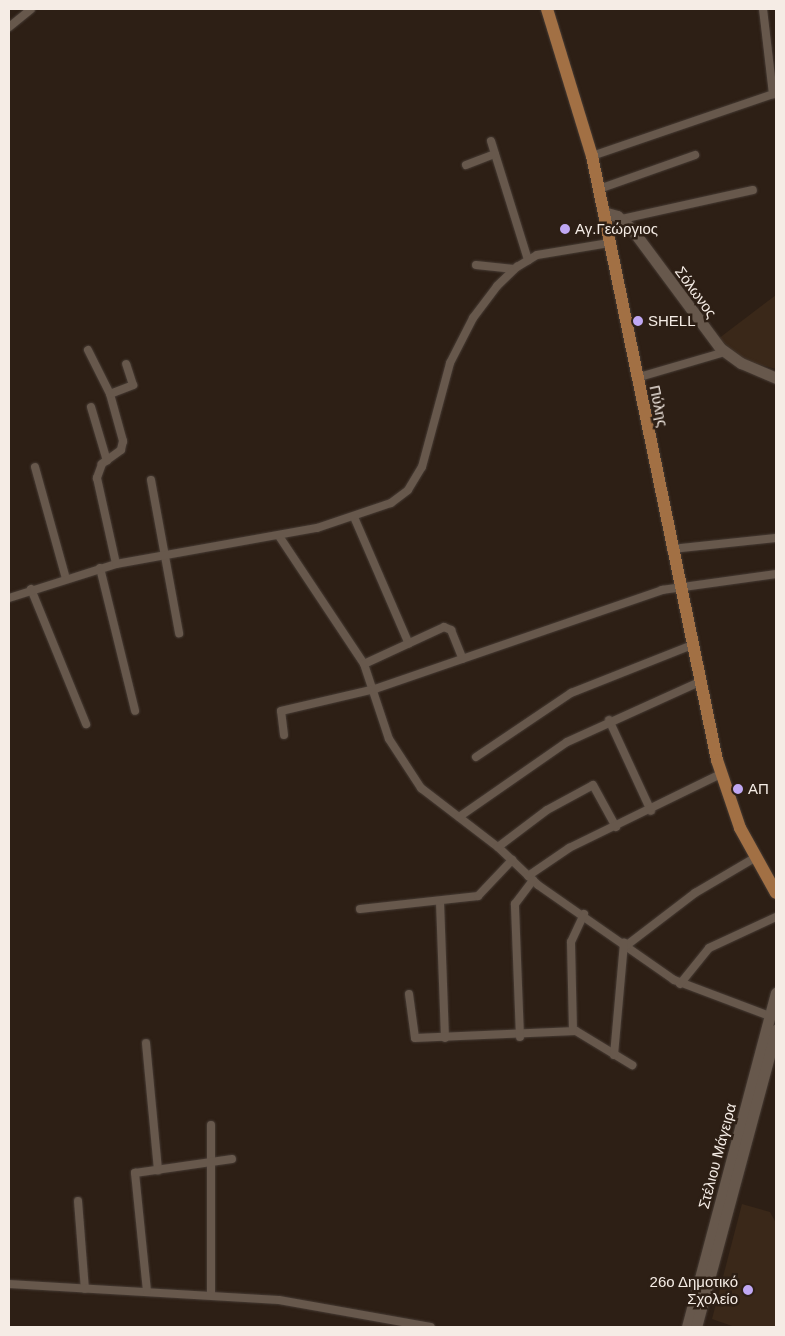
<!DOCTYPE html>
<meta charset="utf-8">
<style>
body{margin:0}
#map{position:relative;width:785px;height:1336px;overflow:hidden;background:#2d1f15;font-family:Arial,sans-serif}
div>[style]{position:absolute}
.built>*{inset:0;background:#3a2819}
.roads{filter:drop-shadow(0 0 1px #463b34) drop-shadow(0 0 1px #463b34)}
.street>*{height:8px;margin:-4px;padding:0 4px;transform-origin:4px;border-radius:4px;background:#67584c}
.secondary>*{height:11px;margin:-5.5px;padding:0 5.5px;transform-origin:5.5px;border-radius:5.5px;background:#67584c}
.primary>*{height:12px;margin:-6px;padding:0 6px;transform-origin:6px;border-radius:6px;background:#a27044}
.dots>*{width:14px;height:14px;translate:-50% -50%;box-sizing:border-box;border:2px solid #2d1f15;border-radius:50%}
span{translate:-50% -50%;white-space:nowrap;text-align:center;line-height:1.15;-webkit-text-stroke:5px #2d1f15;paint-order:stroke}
.poi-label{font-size:15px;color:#f5ece5}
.left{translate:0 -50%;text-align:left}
.right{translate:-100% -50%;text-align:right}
.street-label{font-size:15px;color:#f5ece5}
.frame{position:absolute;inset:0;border:10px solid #f5ece5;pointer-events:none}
</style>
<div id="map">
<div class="built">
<i style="clip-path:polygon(776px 295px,776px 369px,747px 361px,718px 339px)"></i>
<i style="clip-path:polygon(742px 1204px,770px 1212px,776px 1223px,776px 1327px,735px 1327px,712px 1319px)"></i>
</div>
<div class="roads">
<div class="street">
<i style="left:763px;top:9px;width:86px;rotate:83.3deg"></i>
<i style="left:9px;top:27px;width:28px;rotate:-39deg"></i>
<i style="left:491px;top:141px;width:125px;rotate:72.7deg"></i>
<i style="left:592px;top:156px;width:194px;rotate:-18.9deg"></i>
<i style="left:466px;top:165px;width:31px;rotate:-21deg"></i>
<i style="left:599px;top:189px;width:102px;rotate:-19.5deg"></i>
<i style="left:622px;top:219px;width:134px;rotate:-12.5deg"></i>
<i style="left:476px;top:265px;width:38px;rotate:6deg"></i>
<i style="left:88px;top:350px;width:49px;rotate:63.4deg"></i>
<i style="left:110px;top:394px;width:49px;rotate:74.5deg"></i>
<i style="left:123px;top:441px;width:9px;rotate:103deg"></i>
<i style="left:121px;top:450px;width:24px;rotate:144deg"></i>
<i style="left:102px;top:464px;width:15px;rotate:110deg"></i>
<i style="left:97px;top:478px;width:88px;rotate:77.5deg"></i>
<i style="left:636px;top:378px;width:93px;rotate:-16.3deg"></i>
<i style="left:110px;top:394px;width:25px;rotate:-21deg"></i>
<i style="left:133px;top:385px;width:22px;rotate:-108deg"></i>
<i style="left:91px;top:407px;width:56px;rotate:73.5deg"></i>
<i style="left:35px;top:467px;width:116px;rotate:74.5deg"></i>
<i style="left:151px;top:480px;width:156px;rotate:79.6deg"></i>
<i style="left:354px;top:517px;width:138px;rotate:66.6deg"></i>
<i style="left:279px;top:536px;width:154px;rotate:56.4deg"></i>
<i style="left:364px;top:664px;width:79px;rotate:71.6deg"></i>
<i style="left:389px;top:739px;width:59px;rotate:56.9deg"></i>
<i style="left:421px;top:788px;width:97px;rotate:37.5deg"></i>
<i style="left:498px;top:847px;width:55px;rotate:43.5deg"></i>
<i style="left:538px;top:885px;width:166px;rotate:34.9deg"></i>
<i style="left:674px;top:980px;width:103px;rotate:20.6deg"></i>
<i style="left:671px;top:549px;width:106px;rotate:-6deg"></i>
<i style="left:100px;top:568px;width:147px;rotate:76.2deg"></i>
<i style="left:31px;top:589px;width:146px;rotate:67.8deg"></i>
<i style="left:9px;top:598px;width:112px;rotate:-17.6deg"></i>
<i style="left:116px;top:564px;width:204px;rotate:-10.2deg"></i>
<i style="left:317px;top:528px;width:78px;rotate:-18.7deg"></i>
<i style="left:391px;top:503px;width:21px;rotate:-37deg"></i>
<i style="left:408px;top:490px;width:27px;rotate:-59deg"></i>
<i style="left:422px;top:467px;width:108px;rotate:-74.9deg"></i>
<i style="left:450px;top:363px;width:51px;rotate:-62.9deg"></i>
<i style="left:473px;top:318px;width:40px;rotate:-53deg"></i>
<i style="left:497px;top:286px;width:28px;rotate:-44deg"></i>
<i style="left:517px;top:267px;width:23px;rotate:-31deg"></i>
<i style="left:537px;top:255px;width:73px;rotate:-9.5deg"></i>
<i style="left:364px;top:664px;width:88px;rotate:-24.8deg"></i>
<i style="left:444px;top:627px;width:8px;rotate:23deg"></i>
<i style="left:451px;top:630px;width:31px;rotate:68deg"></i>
<i style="left:609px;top:720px;width:100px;rotate:65.2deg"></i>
<i style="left:284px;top:735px;width:24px;rotate:-97deg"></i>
<i style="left:281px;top:711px;width:97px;rotate:-13.2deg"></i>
<i style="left:375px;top:689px;width:304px;rotate:-19deg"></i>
<i style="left:662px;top:590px;width:115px;rotate:-8deg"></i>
<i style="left:476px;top:757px;width:115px;rotate:-34deg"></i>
<i style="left:571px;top:693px;width:130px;rotate:-21.6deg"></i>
<i style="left:459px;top:817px;width:131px;rotate:-34.8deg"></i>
<i style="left:567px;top:742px;width:145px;rotate:-24.4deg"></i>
<i style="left:498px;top:847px;width:61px;rotate:-37.1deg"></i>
<i style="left:547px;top:810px;width:52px;rotate:-28.5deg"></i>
<i style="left:593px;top:785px;width:48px;rotate:61.3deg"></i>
<i style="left:528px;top:876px;width:50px;rotate:-34.3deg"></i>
<i style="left:569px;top:848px;width:169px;rotate:-26deg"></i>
<i style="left:440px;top:902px;width:136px;rotate:87.9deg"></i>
<i style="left:360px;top:909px;width:119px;rotate:-6.3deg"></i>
<i style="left:478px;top:896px;width:50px;rotate:-46.6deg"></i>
<i style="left:627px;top:945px;width:86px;rotate:-37.4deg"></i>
<i style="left:695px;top:893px;width:71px;rotate:-30.5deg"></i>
<i style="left:680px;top:984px;width:46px;rotate:-51.1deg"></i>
<i style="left:709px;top:948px;width:74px;rotate:-24.8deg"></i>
<i style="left:409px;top:994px;width:44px;rotate:82.2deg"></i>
<i style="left:415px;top:1038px;width:161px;rotate:-2.5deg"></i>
<i style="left:576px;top:1031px;width:66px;rotate:31.3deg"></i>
<i style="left:573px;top:1031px;width:89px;rotate:-91.3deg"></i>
<i style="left:571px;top:942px;width:31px;rotate:-65deg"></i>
<i style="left:520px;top:1037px;width:133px;rotate:-92.2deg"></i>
<i style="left:515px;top:904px;width:30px;rotate:-53deg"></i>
<i style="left:146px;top:1043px;width:128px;rotate:84.6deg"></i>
<i style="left:614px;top:1055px;width:113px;rotate:-84.9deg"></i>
<i style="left:211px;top:1125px;width:168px;rotate:90deg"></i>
<i style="left:78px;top:1201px;width:88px;rotate:85.5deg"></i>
<i style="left:9px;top:1284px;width:270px;rotate:3.4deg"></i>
<i style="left:279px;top:1300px;width:154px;rotate:10.1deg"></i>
<i style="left:147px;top:1291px;width:119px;rotate:-95.8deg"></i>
<i style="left:135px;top:1173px;width:98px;rotate:-8.2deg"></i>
</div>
<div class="secondary">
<i style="left:603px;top:212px;width:15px;rotate:16deg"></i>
<i style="left:617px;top:216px;width:18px;rotate:41deg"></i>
<i style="left:631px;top:228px;width:149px;rotate:53.4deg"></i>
<i style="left:720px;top:348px;width:26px;rotate:36deg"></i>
<i style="left:741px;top:363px;width:38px;rotate:23deg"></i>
<i style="left:687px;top:1327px;width:346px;rotate:-75.1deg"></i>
<i style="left:696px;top:1327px;width:308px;rotate:-74.9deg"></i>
</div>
<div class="primary">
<i style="left:547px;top:9px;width:154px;rotate:73deg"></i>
<i style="left:592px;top:156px;width:617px;rotate:78.31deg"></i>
<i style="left:717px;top:760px;width:72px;rotate:71.3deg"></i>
<i style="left:740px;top:828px;width:74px;rotate:61deg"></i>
</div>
</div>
<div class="dots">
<i style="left:565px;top:229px;background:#c0a8f3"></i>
<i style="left:638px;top:321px;background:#c0a8f3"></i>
<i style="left:738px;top:789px;background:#c0a8f3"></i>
<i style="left:748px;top:1290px;background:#c0a8f3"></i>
</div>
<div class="poi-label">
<span class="left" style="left:575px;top:229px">Αγ.Γεώργιος</span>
<span class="left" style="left:648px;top:321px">SHELL</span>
<span class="left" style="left:748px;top:789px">ΑΠ</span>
<span class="right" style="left:738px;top:1290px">26ο Δημοτικό<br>Σχολείο</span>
</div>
<div class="street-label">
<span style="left:696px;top:292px;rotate:54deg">Σόλωνος</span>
<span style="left:659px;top:406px;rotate:78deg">Πύλης</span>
<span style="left:717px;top:1156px;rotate:-75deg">Στέλιου Μάγειρα</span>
</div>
<div class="frame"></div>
</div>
